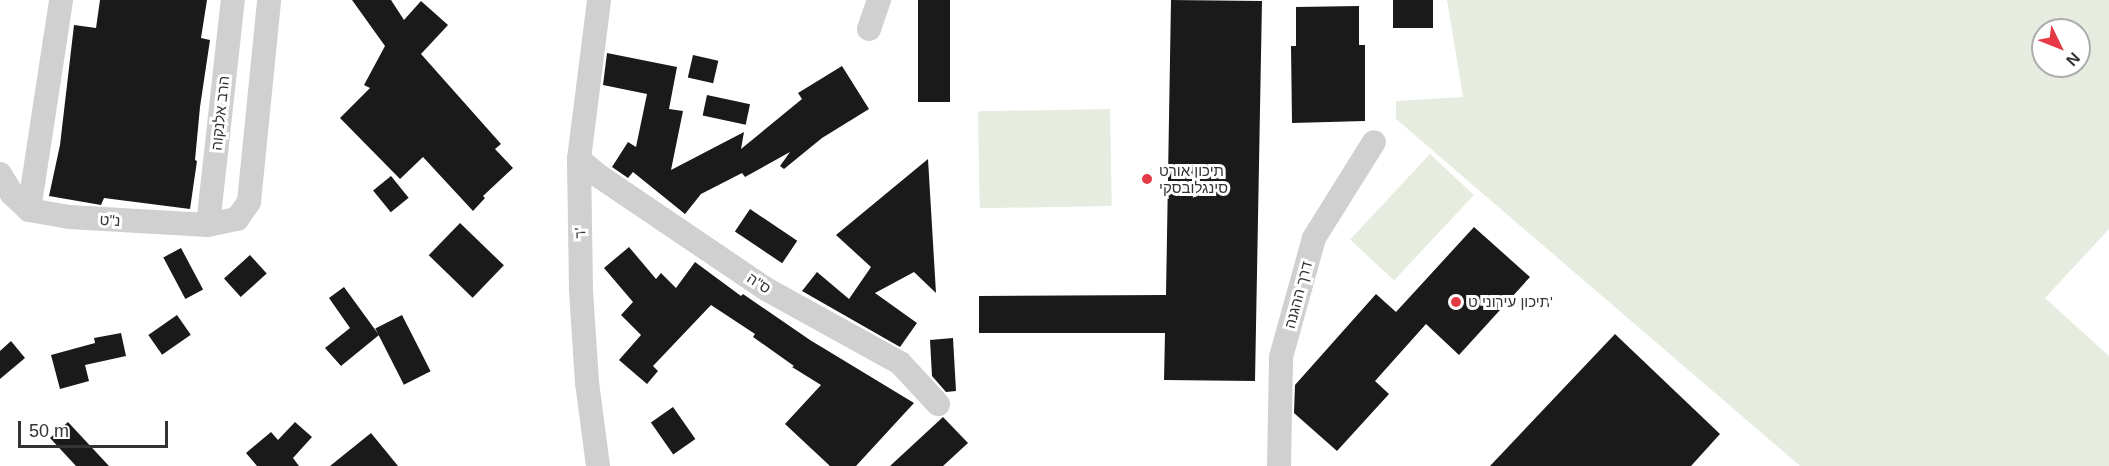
<!DOCTYPE html>
<meta charset="utf-8">
<style>
body{margin:0}
#map{position:relative;width:2109px;height:466px;overflow:hidden;background:#fff;font-family:Helvetica,"Noto Sans Hebrew",sans-serif}
div>[style]{position:absolute}
.green>*{inset:0;background:#e6ecdf;transform-origin:0 0}
.building>*{inset:0;background:#1a1a1a;transform-origin:0 0}
.street>*{height:24px;margin:-12px;padding:0 12px;transform-origin:12px;border-radius:12px;background:#d0d0d0}
.dots>*{width:16px;height:16px;translate:-50% -50%;box-sizing:border-box;border:3px solid #fff;border-radius:50%}
span{translate:-50% -50%;white-space:nowrap;text-align:center;line-height:1.15;-webkit-text-stroke:6px #fff;paint-order:stroke}
.street-label{font-size:15px;color:#333}
.poi-label{font-size:15px;color:#333}
.left{translate:0 -50%;text-align:left}
.north{position:absolute;left:2031px;top:18px;width:60px;height:60px;box-sizing:border-box;background:#fff;border:2px solid #adadad;border-radius:50%;rotate:133deg;font-size:16px;font-weight:700;line-height:24px;text-align:center;color:#333}
.north::after{content:'';display:block;margin:auto;width:21px;height:27px;background:#e63946;clip-path:polygon(50% 0,100% 100%,50% 72%,0 100%)}
.scale{position:absolute;left:18px;top:421px;width:150px;height:27px;box-sizing:border-box;border:3px solid #333;border-top:0;padding-left:8px;font-size:18px;line-height:21px;white-space:nowrap;color:#333;-webkit-text-stroke:4px #fff;paint-order:stroke}
</style>
<div id="map">
<div class="green">
<i style="clip-path:polygon(evenodd,1447px 0,2109px 0,2109px 229px,2045px 298px,2109px 356px,2109px 466px,1800px 466px,1396px 119px,1396px 101px,1463px 97px,1447px 0,2043px 30px,2079px 30px,2079px 66px,2043px 66px,2043px 30px)"></i>
<i style="left:1110px;top:109px;width:97px;height:132px;rotate:89deg"></i>
<i style="left:1430px;top:154px;width:60px;height:117px;rotate:43deg"></i>
</div>
<div class="building">
<i style="clip-path:polygon(100px 0,207px 0,201px 38px,210px 40px,200px 107px,195px 160px,197px 161px,190px 209px,104px 198px,101px 205px,49px 196px,60px 145px,74px 25px,96px 28px)"></i>
<i style="clip-path:polygon(352px 0,391px 0,404px 20px,421px 1px,448px 25px,421px 54px,501px 144px,495px 149px,513px 168px,483px 196px,485px 198px,473px 211px,423px 157px,400px 179px,340px 118px,370px 88px,364px 85px,385px 46px)"></i>
<i style="left:918px;top:0;width:32px;height:102px"></i>
<i style="clip-path:polygon(1171px 0,1262px 1px,1255px 381px,1164px 380px,1165px 333px,979px 333px,979px 296px,1166px 295px)"></i>
<i style="left:1393px;top:0;width:40px;height:28px"></i>
<i style="clip-path:polygon(1359px 6px,1359px 45px,1365px 45px,1365px 121px,1292px 123px,1291px 46px,1296px 46px,1296px 7px)"></i>
<i style="clip-path:polygon(607px 53px,677px 67px,669px 109px,683px 111px,671px 170px,744px 132px,741px 149px,802px 99px,798px 93px,842px 66px,869px 109px,822px 138px,784px 169px,780px 166px,790px 152px,745px 177px,742px 173px,701px 194px,685px 214px,633px 172px,628px 178px,612px 167px,628px 142px,636px 147px,647px 94px,603px 85px)"></i>
<i style="left:693px;top:55px;width:26px;height:23px;rotate:13deg"></i>
<i style="left:707px;top:95px;width:44px;height:21px;rotate:12deg"></i>
<i style="clip-path:polygon(928px 159px,936px 293px,914px 272px,875px 293px,917px 323px,900px 347px,802px 291px,817px 272px,849px 299px,871px 267px,836px 235px)"></i>
<i style="left:391px;top:176px;width:28px;height:23px;rotate:51deg"></i>
<i style="left:750px;top:209px;width:57px;height:27px;rotate:34deg"></i>
<i style="left:460px;top:223px;width:61px;height:45px;rotate:44deg"></i>
<i style="clip-path:polygon(1474px 227px,1530px 277px,1459px 355px,1426px 324px,1375px 381px,1389px 394px,1337px 451px,1294px 413px,1295px 385px,1376px 294px,1396px 312px)"></i>
<i style="clip-path:polygon(629px 247px,656px 279px,661px 273px,676px 288px,695px 262px,741px 296px,743px 294px,810px 340px,914px 403px,856px 466px,830px 466px,785px 424px,821px 385px,792px 367px,794px 366px,753px 337px,755px 334px,711px 305px,653px 366px,658px 371px,647px 384px,619px 360px,641px 335px,621px 315px,633px 302px,604px 268px)"></i>
<i style="left:181px;top:248px;width:47px;height:20px;rotate:62deg"></i>
<i style="left:250px;top:255px;width:25px;height:35px;rotate:48deg"></i>
<i style="clip-path:polygon(344px 287px,379px 335px,341px 366px,325px 348px,350px 328px,329px 298px)"></i>
<i style="left:177px;top:315px;width:24px;height:35px;rotate:55deg"></i>
<i style="left:402px;top:315px;width:63px;height:30px;rotate:63deg"></i>
<i style="clip-path:polygon(121px 333px,126px 356px,85px 365px,89px 381px,60px 389px,51px 355px,95px 343px,94px 338px)"></i>
<i style="clip-path:polygon(1615px 334px,1720px 434px,1691px 466px,1490px 466px)"></i>
<i style="clip-path:polygon(953px 338px,956px 391px,946px 392px,932px 376px,930px 340px)"></i>
<i style="clip-path:polygon(11px 341px,25px 358px,0 379px,0 351px)"></i>
<i style="left:673px;top:407px;width:39px;height:27px;rotate:55deg"></i>
<i style="clip-path:polygon(943px 417px,968px 443px,943px 466px,890px 466px)"></i>
<i style="clip-path:polygon(68px 422px,109px 466px,76px 466px,50px 438px)"></i>
<i style="clip-path:polygon(295px 422px,312px 437px,293px 458px,299px 466px,257px 466px,246px 453px,271px 432px,278px 440px)"></i>
<i style="clip-path:polygon(371px 433px,398px 466px,330px 466px)"></i>
</div>
<div class="street">
<i style="left:869px;top:29px;width:31px;rotate:-71deg"></i>
<i style="left:579px;top:159px;width:23px;rotate:41deg"></i>
<i style="left:596px;top:174px;width:205px;rotate:34.1deg"></i>
<i style="left:766px;top:289px;width:153px;rotate:28.9deg"></i>
<i style="left:900px;top:363px;width:56px;rotate:47.2deg"></i>
<i style="left:0;top:174px;width:23px;rotate:59deg"></i>
<i style="left:12px;top:194px;width:23px;rotate:43deg"></i>
<i style="left:29px;top:210px;width:41px;rotate:9.9deg"></i>
<i style="left:69px;top:217px;width:139px;rotate:3.3deg"></i>
<i style="left:208px;top:225px;width:30px;rotate:-12deg"></i>
<i style="left:237px;top:219px;width:21px;rotate:-55deg"></i>
<i style="left:249px;top:202px;width:203px;rotate:-84.3deg"></i>
<i style="left:29px;top:210px;width:212px;rotate:-81.3deg"></i>
<i style="left:208px;top:225px;width:226px;rotate:-83.7deg"></i>
<i style="left:598px;top:466px;width:84px;rotate:-97.5deg"></i>
<i style="left:587px;top:383px;width:94px;rotate:-93.7deg"></i>
<i style="left:581px;top:289px;width:130px;rotate:-90.9deg"></i>
<i style="left:579px;top:159px;width:160px;rotate:-82.8deg"></i>
<i style="left:1279px;top:466px;width:109px;rotate:-88.9deg"></i>
<i style="left:1281px;top:357px;width:123px;rotate:-74.5deg"></i>
<i style="left:1314px;top:238px;width:113px;rotate:-58deg"></i>
</div>
<div class="dots">
<i style="left:1147px;top:179px;background:#e63946"></i>
<i style="left:1456px;top:302px;background:#e63946"></i>
</div>
<div class="street-label">
<span style="left:220px;top:113px;rotate:-84deg">הרב אלנקוה</span>
<span style="left:110px;top:220px;rotate:4deg">נ"ט</span>
<span style="left:580px;top:233px;rotate:-91deg">ד'</span>
<span style="left:759px;top:283px;rotate:33deg">ס"ה</span>
<span style="left:1298px;top:295px;rotate:-75deg">דרך ההגנה</span>
</div>
<div class="poi-label">
<span class="left" style="left:1159px;top:179px">תיכון אורט<br>סינגלובסקי</span>
<span class="left" style="left:1468px;top:302px">תיכון עירוני ט'</span>
</div>
<div class="north">N</div>
<div class="scale">50 m</div>
</div>
